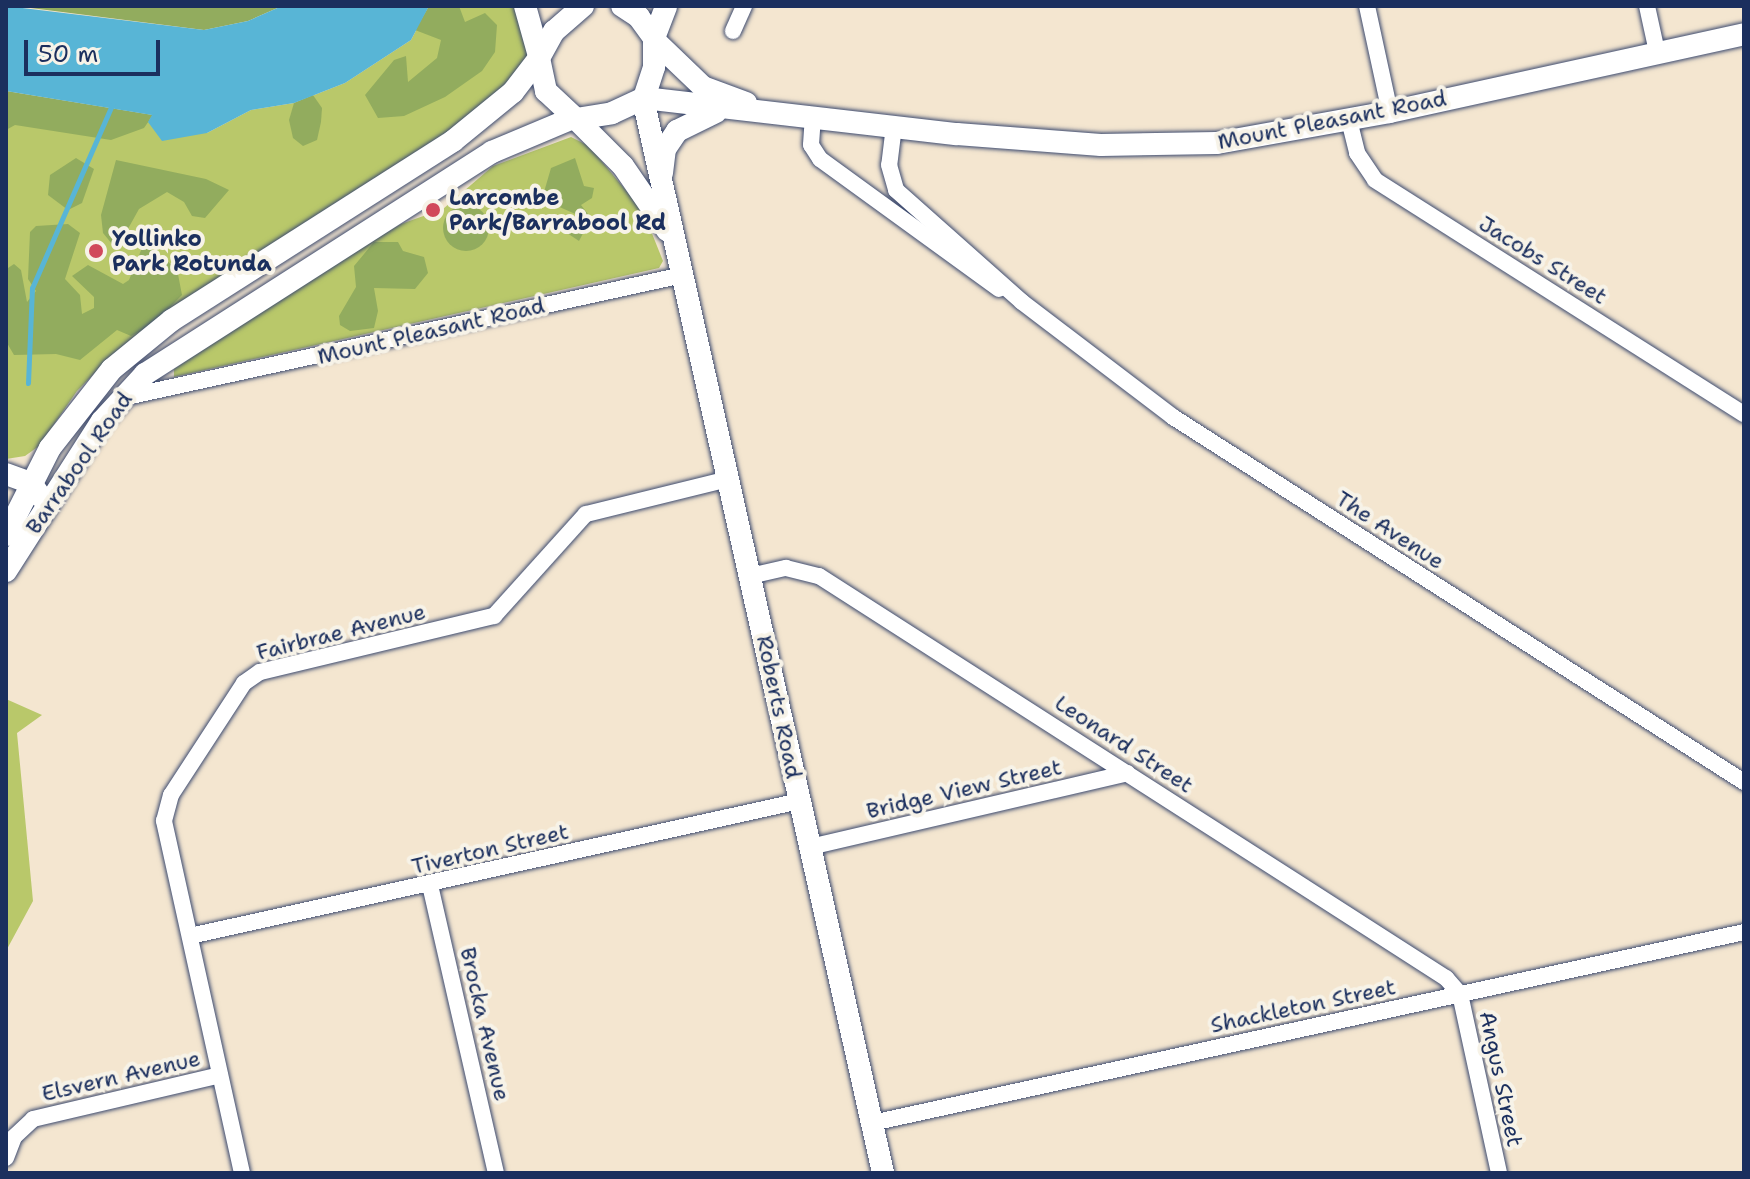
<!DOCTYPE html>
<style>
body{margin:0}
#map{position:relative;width:1750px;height:1179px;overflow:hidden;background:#f4e6d0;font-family:"Shantell Sans",sans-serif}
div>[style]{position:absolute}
.green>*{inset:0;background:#b9c86a}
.forest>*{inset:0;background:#92ac5e}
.round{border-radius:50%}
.water>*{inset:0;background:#58b5d6}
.stream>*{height:5px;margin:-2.5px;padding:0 2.5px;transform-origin:2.5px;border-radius:2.5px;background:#58b5d6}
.roads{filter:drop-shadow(0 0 2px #3c4a6f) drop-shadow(0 0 2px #3c4a6f)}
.street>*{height:16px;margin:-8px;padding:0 8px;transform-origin:8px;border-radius:8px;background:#fff}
.secondary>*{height:22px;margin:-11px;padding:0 11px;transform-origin:11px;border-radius:11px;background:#fff}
.dots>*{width:22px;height:22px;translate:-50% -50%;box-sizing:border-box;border:4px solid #f7f3e8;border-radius:50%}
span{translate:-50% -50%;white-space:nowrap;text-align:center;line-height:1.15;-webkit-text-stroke:8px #f7f3e8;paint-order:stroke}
.street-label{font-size:22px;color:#1b2f5e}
.poi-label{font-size:22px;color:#1b2f5e;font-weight:700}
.left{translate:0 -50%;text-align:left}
.frame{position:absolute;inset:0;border:8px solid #1b2f5e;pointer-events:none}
.scale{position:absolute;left:24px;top:40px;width:136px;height:36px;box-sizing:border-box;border:4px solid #1b2f5e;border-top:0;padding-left:10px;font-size:24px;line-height:28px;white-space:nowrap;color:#1b2f5e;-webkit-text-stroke:6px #f7f3e8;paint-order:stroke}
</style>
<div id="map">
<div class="green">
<i style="clip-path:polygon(429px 6px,520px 6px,539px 56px,513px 92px,109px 359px,77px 391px,39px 446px,25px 456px,6px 459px,6px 91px,207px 133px,251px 110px,294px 103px,345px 83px,411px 40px)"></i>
<i style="clip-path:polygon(571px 137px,589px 146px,643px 211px,663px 261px,659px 268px,174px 377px,174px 369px,334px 263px,401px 224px,443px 209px,493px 166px)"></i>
<i style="clip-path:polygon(6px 699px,42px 715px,17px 733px,33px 901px,6px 951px)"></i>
</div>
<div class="forest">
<i style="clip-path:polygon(15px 6px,282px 6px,248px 21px,204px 30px)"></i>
<i style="clip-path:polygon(429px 6px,459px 6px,465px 22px,485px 13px,497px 25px,495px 52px,482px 71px,445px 97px,404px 116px,378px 118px,365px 95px,394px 60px,406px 56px,408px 82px,437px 58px,441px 40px,415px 30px)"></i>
<i style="clip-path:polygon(6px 91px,153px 115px,144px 128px,111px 140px,15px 125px,6px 130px)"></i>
<i style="clip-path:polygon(313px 95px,322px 108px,321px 122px,317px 140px,303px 146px,293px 138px,289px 120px,294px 103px)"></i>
<i style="clip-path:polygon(76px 158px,94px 169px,82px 203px,68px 210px,48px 195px,50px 175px)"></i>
<i style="clip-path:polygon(575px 158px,584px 186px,594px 188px,592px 198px,581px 205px,591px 218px,579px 241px,567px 233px,580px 216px,548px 202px,544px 192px,551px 168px)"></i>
<i style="clip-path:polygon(116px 160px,206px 179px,229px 190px,205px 218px,192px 216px,184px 202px,167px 192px,139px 209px,119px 245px,112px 244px,103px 233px,101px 215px)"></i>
<i class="round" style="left:443px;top:205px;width:46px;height:46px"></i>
<i style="clip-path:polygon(68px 224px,80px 233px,65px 279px,80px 295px,82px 314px,94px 308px,94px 297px,72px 276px,88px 265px,123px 284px,129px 280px,144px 243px,177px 269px,182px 295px,153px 324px,131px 336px,117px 330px,80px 360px,56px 354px,14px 355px,7px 343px,8px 268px,14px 264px,21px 270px,27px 302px,36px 291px,28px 279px,30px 232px,36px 226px)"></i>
<i style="clip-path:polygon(374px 242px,398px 242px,403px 251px,424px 257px,428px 273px,415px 289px,374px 288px,378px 311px,374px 328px,350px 331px,340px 325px,339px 316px,356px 287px,354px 266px)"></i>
</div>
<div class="water">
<i style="clip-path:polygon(6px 6px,204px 30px,248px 21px,282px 6px,429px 6px,411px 40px,345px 83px,294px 103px,251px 110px,207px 133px,162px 141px,148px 122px,152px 115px,6px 91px)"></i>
</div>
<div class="stream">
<i style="left:28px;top:383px;width:95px;rotate:-87.6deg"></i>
<i style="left:32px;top:288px;width:200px;rotate:-66.4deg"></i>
</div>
<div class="roads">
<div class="street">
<i style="left:1367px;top:6px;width:108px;rotate:77.8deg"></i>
<i style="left:1647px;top:6px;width:47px;rotate:77.7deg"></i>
<i style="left:733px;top:31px;width:27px;rotate:-66deg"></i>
<i style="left:813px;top:116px;width:29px;rotate:94deg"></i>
<i style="left:811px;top:145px;width:17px;rotate:57deg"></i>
<i style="left:820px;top:159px;width:221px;rotate:36deg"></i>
<i style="left:1349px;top:120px;width:34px;rotate:76deg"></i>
<i style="left:1357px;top:153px;width:32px;rotate:56deg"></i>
<i style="left:1375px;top:180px;width:437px;rotate:32.4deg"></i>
<i style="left:894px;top:126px;width:39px;rotate:97deg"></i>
<i style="left:889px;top:165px;width:26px;rotate:74deg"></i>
<i style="left:896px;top:190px;width:169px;rotate:41.6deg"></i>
<i style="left:1022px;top:302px;width:190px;rotate:37.3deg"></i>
<i style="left:1173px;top:417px;width:678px;rotate:32.59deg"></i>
<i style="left:122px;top:398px;width:574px;rotate:-12.37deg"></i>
<i style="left:750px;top:576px;width:37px;rotate:-13deg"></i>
<i style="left:786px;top:568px;width:34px;rotate:14deg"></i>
<i style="left:819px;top:576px;width:745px;rotate:32.67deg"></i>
<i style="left:1446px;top:978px;width:21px;rotate:49deg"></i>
<i style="left:1460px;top:994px;width:183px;rotate:77.7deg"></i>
<i style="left:810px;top:847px;width:326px;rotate:-13.1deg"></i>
<i style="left:430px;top:885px;width:295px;rotate:77.1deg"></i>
<i style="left:190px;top:936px;width:625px;rotate:-12.48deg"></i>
<i style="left:872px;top:1123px;width:893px;rotate:-12.35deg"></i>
<i style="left:6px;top:1158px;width:22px;rotate:-69deg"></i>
<i style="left:14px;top:1137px;width:26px;rotate:-43deg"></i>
<i style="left:33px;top:1119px;width:192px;rotate:-13.2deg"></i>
<i style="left:242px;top:1173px;width:361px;rotate:-102.5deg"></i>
<i style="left:164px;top:821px;width:27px;rotate:-75deg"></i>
<i style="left:171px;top:795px;width:134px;rotate:-56.9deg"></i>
<i style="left:244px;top:683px;width:19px;rotate:-35deg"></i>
<i style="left:260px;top:672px;width:241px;rotate:-13.5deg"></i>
<i style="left:494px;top:616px;width:137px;rotate:-48deg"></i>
<i style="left:586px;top:514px;width:147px;rotate:-13.8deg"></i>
</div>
<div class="secondary">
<i style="left:525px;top:6px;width:52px;rotate:74.4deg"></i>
<i style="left:583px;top:6px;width:38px;rotate:139deg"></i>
<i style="left:554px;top:31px;width:31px;rotate:119deg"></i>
<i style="left:539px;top:58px;width:34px;rotate:78deg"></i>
<i style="left:546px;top:91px;width:41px;rotate:43deg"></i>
<i style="left:576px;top:119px;width:36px;rotate:-9deg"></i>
<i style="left:612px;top:113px;width:35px;rotate:-25deg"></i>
<i style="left:644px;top:98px;width:33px;rotate:-72deg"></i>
<i style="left:654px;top:67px;width:29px;rotate:-90deg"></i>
<i style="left:654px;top:38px;width:26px;rotate:-126deg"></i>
<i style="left:639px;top:17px;width:20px;rotate:-147deg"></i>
<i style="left:654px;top:38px;width:34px;rotate:-69deg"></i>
<i style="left:655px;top:41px;width:66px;rotate:43.8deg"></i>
<i style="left:703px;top:87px;width:46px;rotate:20.4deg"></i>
<i style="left:644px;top:98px;width:315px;rotate:6.6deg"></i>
<i style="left:957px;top:134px;width:144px;rotate:4.4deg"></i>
<i style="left:1101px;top:145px;width:116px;rotate:-1deg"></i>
<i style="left:1217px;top:143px;width:176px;rotate:-10.2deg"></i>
<i style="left:1390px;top:112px;width:362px;rotate:-12.4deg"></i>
<i style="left:643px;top:99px;width:1100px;rotate:77.4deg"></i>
<i style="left:576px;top:119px;width:66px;rotate:45deg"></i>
<i style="left:623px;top:166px;width:78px;rotate:55.5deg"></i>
<i style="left:662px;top:173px;width:24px;rotate:-83deg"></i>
<i style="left:665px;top:149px;width:22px;rotate:-56deg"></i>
<i style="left:677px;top:131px;width:43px;rotate:-26deg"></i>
<i style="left:6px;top:474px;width:27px;rotate:20deg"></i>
<i style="left:31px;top:483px;width:16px;rotate:55deg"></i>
<i style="left:6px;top:535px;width:97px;rotate:-63.2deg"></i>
<i style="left:50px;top:448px;width:100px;rotate:-51.9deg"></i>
<i style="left:112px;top:369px;width:77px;rotate:-39.2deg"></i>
<i style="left:172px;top:320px;width:333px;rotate:-32.5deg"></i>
<i style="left:453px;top:141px;width:77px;rotate:-39.2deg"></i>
<i style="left:513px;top:92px;width:43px;rotate:-52.6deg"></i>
<i style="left:6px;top:571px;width:178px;rotate:-57.4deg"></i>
<i style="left:102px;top:421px;width:64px;rotate:-47.5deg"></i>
<i style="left:145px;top:374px;width:412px;rotate:-32.6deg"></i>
<i style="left:492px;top:152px;width:88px;rotate:-22.8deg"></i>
</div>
</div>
<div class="dots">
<i style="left:433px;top:210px;background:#d1495b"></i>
<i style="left:96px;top:251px;background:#d1495b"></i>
</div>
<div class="street-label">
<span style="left:1332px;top:120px;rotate:-11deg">Mount Pleasant Road</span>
<span style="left:1543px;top:260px;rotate:32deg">Jacobs Street</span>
<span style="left:431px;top:331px;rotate:-13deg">Mount Pleasant Road</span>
<span style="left:79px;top:463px;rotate:-55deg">Barrabool Road</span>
<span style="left:1390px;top:530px;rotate:33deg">The Avenue</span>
<span style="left:341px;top:632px;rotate:-14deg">Fairbrae Avenue</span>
<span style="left:779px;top:707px;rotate:78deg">Roberts Road</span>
<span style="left:1124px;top:744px;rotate:33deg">Leonard Street</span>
<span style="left:964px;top:789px;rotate:-13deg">Bridge View Street</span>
<span style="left:490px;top:849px;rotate:-13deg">Tiverton Street</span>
<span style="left:1303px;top:1006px;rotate:-12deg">Shackleton Street</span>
<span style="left:485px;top:1024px;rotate:77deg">Brocka Avenue</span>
<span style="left:121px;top:1076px;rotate:-13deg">Elsvern Avenue</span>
<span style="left:1501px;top:1079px;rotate:78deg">Angus Street</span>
</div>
<div class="poi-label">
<span class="left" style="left:449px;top:210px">Larcombe<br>Park/Barrabool Rd</span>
<span class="left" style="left:112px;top:251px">Yollinko<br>Park Rotunda</span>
</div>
<div class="frame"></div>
<div class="scale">50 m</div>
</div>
